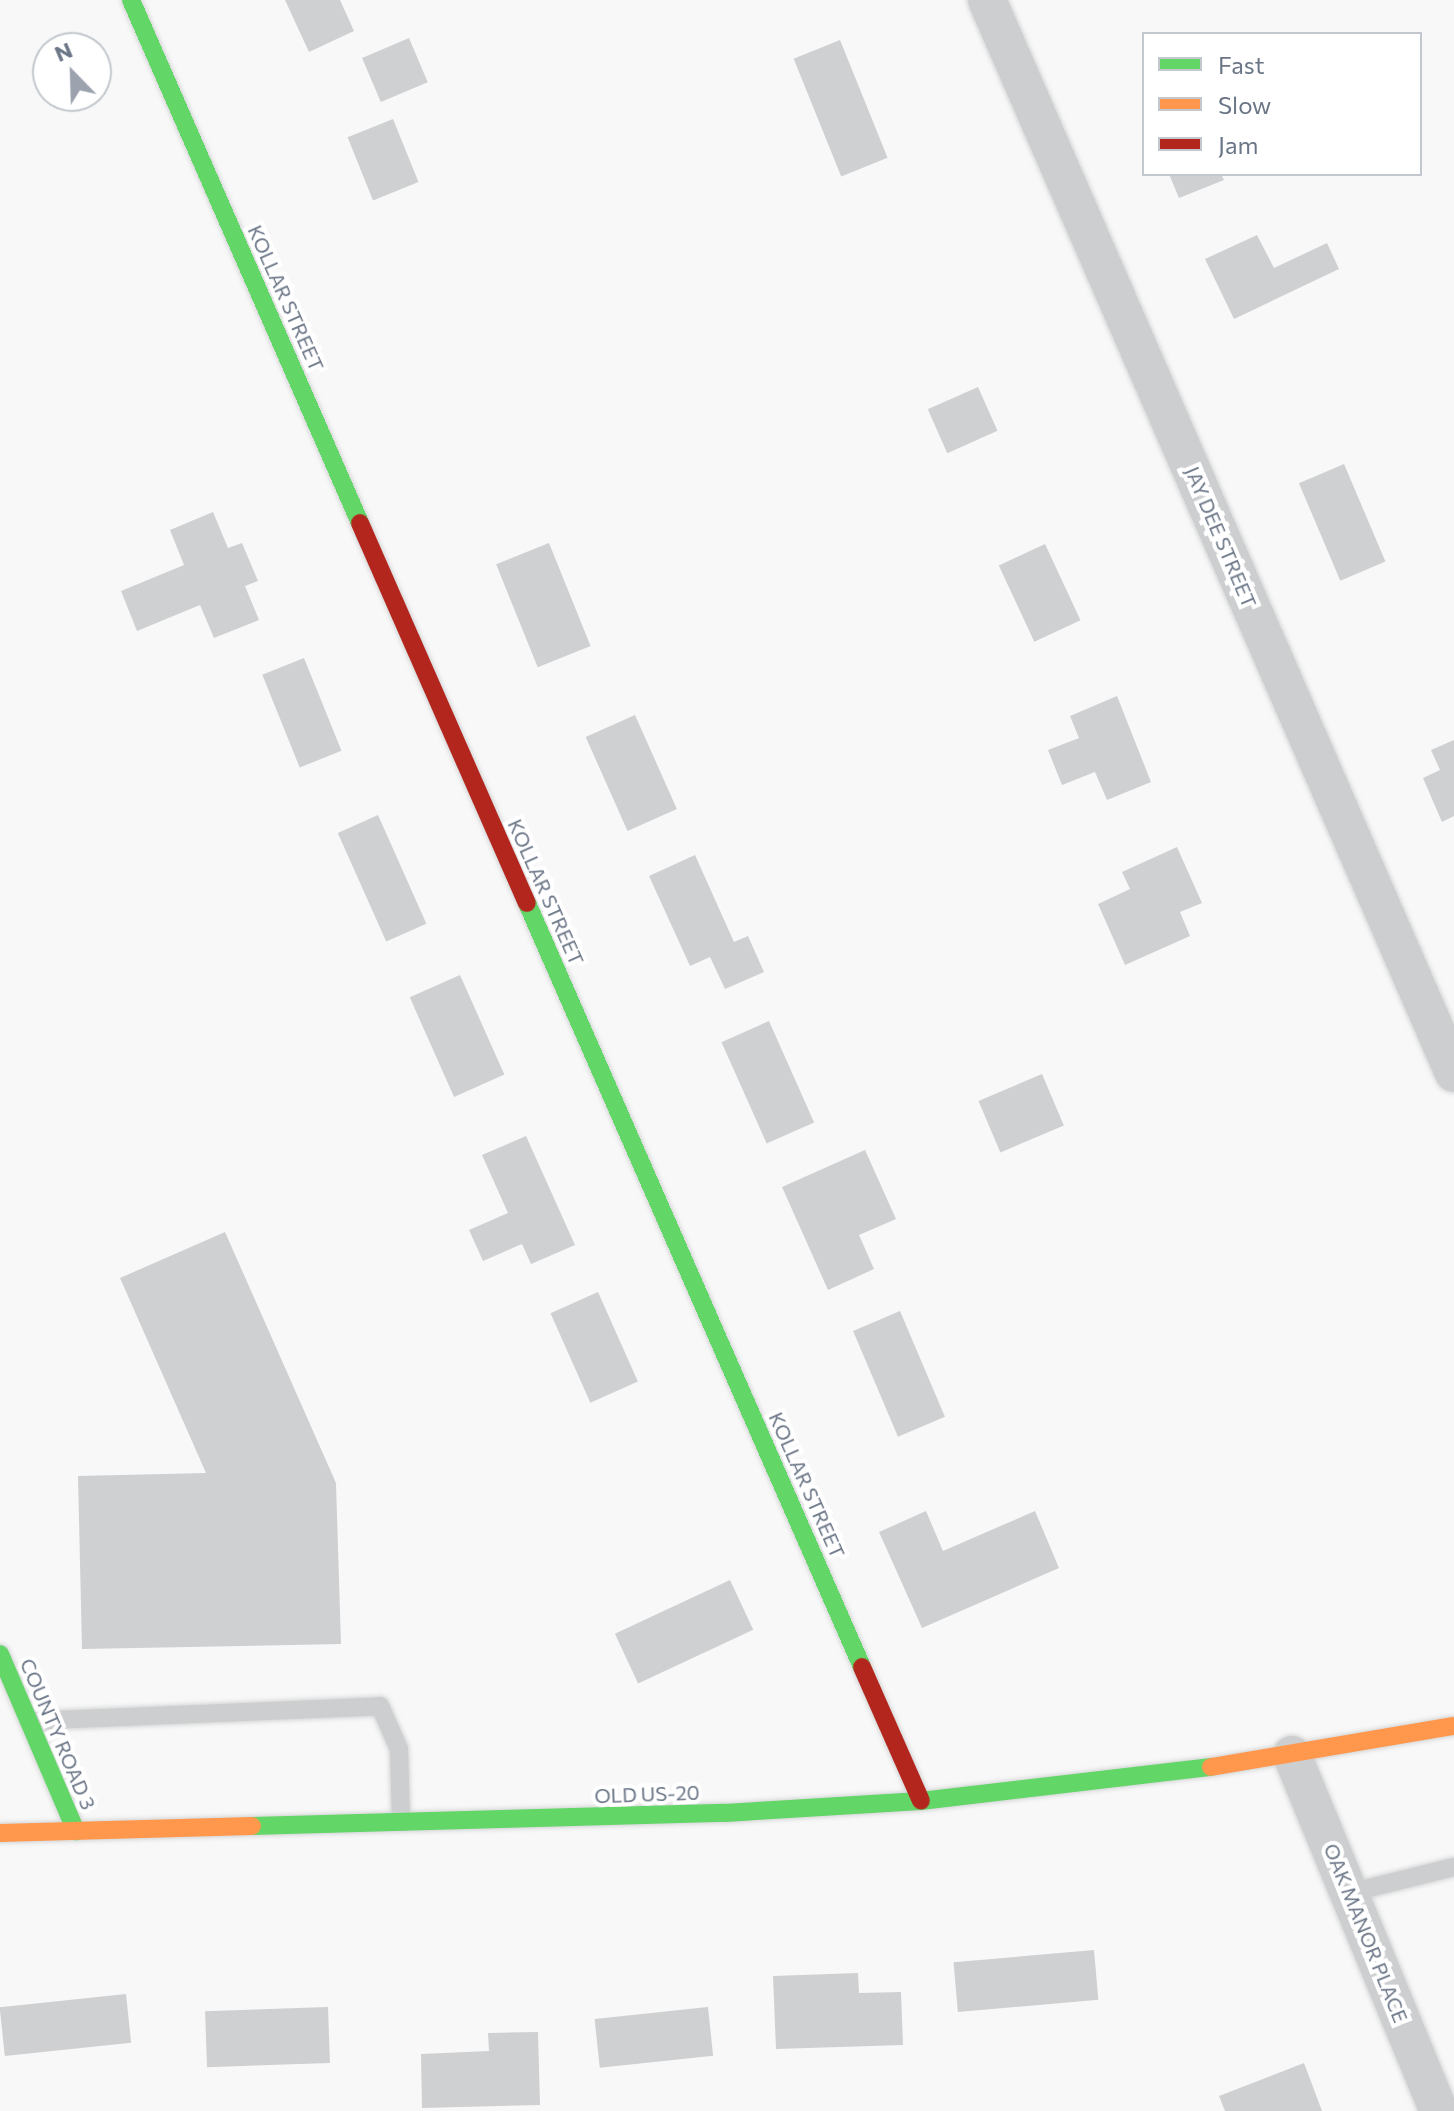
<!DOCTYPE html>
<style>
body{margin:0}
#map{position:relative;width:1454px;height:2111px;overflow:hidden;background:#f8f8f8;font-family:Commissioner,sans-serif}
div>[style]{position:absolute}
.building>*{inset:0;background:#cfd0d2;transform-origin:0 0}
.roads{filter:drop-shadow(0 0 2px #d5d6d7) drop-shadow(0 0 2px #d5d6d7)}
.lane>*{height:18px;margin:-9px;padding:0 9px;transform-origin:9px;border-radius:9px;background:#cdcecf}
.street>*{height:38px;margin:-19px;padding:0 19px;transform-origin:19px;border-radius:19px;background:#cdcecf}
.fast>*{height:18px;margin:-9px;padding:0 9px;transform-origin:9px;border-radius:9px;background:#63d668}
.slow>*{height:18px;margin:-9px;padding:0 9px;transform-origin:9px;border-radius:9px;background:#ff974d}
.jam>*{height:18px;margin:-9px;padding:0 9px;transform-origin:9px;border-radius:9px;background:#b3261e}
span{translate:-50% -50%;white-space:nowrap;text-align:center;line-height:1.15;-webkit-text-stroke:8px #fff;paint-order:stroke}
.street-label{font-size:20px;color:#6a7586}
.legend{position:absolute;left:1142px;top:32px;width:280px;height:144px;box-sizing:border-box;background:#fff;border:2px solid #c3c8cf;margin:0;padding:10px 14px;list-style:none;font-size:24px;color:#6a7586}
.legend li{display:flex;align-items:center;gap:16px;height:40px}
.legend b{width:40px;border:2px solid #c3c8cf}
.north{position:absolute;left:32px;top:32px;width:80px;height:80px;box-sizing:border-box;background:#fff;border:2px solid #c3c8cf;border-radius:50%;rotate:337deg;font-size:22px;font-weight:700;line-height:32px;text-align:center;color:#6a7586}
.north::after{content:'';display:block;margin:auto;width:28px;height:36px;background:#9ca3ae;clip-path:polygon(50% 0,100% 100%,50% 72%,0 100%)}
</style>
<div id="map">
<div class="building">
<i style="clip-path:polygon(285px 0,340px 0,354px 31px,309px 52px)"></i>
<i style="left:409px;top:38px;width:48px;height:51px;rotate:67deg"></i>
<i style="left:840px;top:40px;width:127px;height:50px;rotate:68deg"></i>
<i style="left:393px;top:119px;width:68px;height:49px;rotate:68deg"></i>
<i style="clip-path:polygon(1169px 174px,1221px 174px,1224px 180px,1179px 198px)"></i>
<i style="clip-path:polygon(1257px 235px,1274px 268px,1327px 243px,1339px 269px,1234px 319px,1205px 259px)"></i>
<i style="left:978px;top:387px;width:48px;height:55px;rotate:66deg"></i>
<i style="left:1344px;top:464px;width:106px;height:49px;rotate:67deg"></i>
<i style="clip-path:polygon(213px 512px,228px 548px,242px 543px,258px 581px,245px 586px,259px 620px,214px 638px,200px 605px,137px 631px,121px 591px,184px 565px,170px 530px)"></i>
<i style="left:549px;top:543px;width:111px;height:57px;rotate:68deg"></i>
<i style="left:1045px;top:544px;width:84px;height:51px;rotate:65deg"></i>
<i style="left:304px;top:658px;width:100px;height:45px;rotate:68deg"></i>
<i style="clip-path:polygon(1117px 696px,1151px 782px,1107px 800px,1095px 772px,1062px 785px,1048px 750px,1079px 738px,1070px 716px)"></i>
<i style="left:635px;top:715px;width:103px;height:54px;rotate:66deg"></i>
<i style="clip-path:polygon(1454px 740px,1454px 816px,1442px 822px,1423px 778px,1440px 770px,1431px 750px)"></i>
<i style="left:378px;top:815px;width:119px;height:44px;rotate:66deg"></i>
<i style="clip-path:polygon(1177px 847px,1202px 903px,1180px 912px,1190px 936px,1125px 965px,1098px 904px,1130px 889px,1122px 872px)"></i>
<i style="clip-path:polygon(695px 855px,734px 942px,748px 936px,764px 972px,725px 989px,710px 957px,690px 966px,649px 876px)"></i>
<i style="left:460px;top:975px;width:109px;height:55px;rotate:66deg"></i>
<i style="left:769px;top:1021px;width:111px;height:52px;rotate:66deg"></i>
<i style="left:1042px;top:1074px;width:56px;height:69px;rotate:67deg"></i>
<i style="clip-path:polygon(526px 1136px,575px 1245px,531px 1264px,522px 1244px,483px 1261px,469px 1230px,508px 1213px,482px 1155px)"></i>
<i style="clip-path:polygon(865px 1150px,896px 1219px,859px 1235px,874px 1269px,828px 1290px,782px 1187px)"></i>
<i style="clip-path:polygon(225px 1232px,336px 1483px,341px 1644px,82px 1649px,78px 1476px,206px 1473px,120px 1278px)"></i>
<i style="left:598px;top:1292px;width:98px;height:52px;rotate:66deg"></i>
<i style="left:900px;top:1311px;width:115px;height:51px;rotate:67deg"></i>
<i style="clip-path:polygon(926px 1511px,943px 1551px,1035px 1511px,1059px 1568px,922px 1628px,879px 1532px)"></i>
<i style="left:730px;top:1580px;width:55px;height:127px;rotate:65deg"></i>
<i style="left:1094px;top:1950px;width:50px;height:141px;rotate:85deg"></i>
<i style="clip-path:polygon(858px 1973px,859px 1993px,901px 1992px,903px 2045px,776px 2049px,773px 1976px)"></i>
<i style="left:126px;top:1994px;width:49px;height:127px;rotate:84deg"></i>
<i style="left:328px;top:2007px;width:56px;height:123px;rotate:88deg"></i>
<i style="left:708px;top:2007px;width:49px;height:114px;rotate:84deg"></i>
<i style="clip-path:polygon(538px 2032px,540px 2105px,422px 2108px,421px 2054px,489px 2051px,488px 2033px)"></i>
<i style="clip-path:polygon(1304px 2063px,1322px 2111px,1225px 2111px,1219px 2096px)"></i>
</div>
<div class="roads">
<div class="lane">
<i style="left:29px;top:1721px;width:351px;rotate:-2.4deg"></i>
<i style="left:380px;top:1706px;width:47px;rotate:66.2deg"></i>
<i style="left:399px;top:1749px;width:73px;rotate:88.4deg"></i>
<i style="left:1349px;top:1893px;width:108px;rotate:-13.9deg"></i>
</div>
<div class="street">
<i style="left:987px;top:0;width:1170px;rotate:66.48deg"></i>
<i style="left:1292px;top:1755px;width:385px;rotate:67.6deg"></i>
</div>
<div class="fast">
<i style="left:131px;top:0;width:571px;rotate:66.35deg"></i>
<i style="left:527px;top:903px;width:834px;rotate:66.32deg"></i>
<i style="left:0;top:1654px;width:193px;rotate:66.8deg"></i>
<i style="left:252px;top:1826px;width:473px;rotate:-1.6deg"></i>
<i style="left:725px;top:1813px;width:196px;rotate:-3.5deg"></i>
<i style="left:921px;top:1801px;width:292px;rotate:-6.7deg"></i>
</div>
<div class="slow">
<i style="left:1211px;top:1767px;width:246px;rotate:-9.6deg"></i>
<i style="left:0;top:1833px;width:252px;rotate:-1.6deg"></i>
</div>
<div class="jam">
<i style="left:360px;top:523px;width:415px;rotate:66.3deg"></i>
<i style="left:862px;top:1667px;width:146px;rotate:66.2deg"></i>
</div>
</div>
<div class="street-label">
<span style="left:286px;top:298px;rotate:66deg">KOLLAR STREET</span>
<span style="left:1221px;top:537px;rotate:67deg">JAY DEE STREET</span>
<span style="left:546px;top:892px;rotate:66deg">KOLLAR STREET</span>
<span style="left:807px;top:1485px;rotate:66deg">KOLLAR STREET</span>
<span style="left:58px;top:1734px;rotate:67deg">COUNTY ROAD 3</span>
<span style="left:647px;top:1794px;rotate:-2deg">OLD US-20</span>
<span style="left:1366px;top:1933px;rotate:68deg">OAK MANOR PLACE</span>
</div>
<ul class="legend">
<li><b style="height:10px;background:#63d668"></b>Fast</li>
<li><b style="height:10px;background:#ff974d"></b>Slow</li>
<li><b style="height:10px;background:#b3261e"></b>Jam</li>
</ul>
<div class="north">N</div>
</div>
